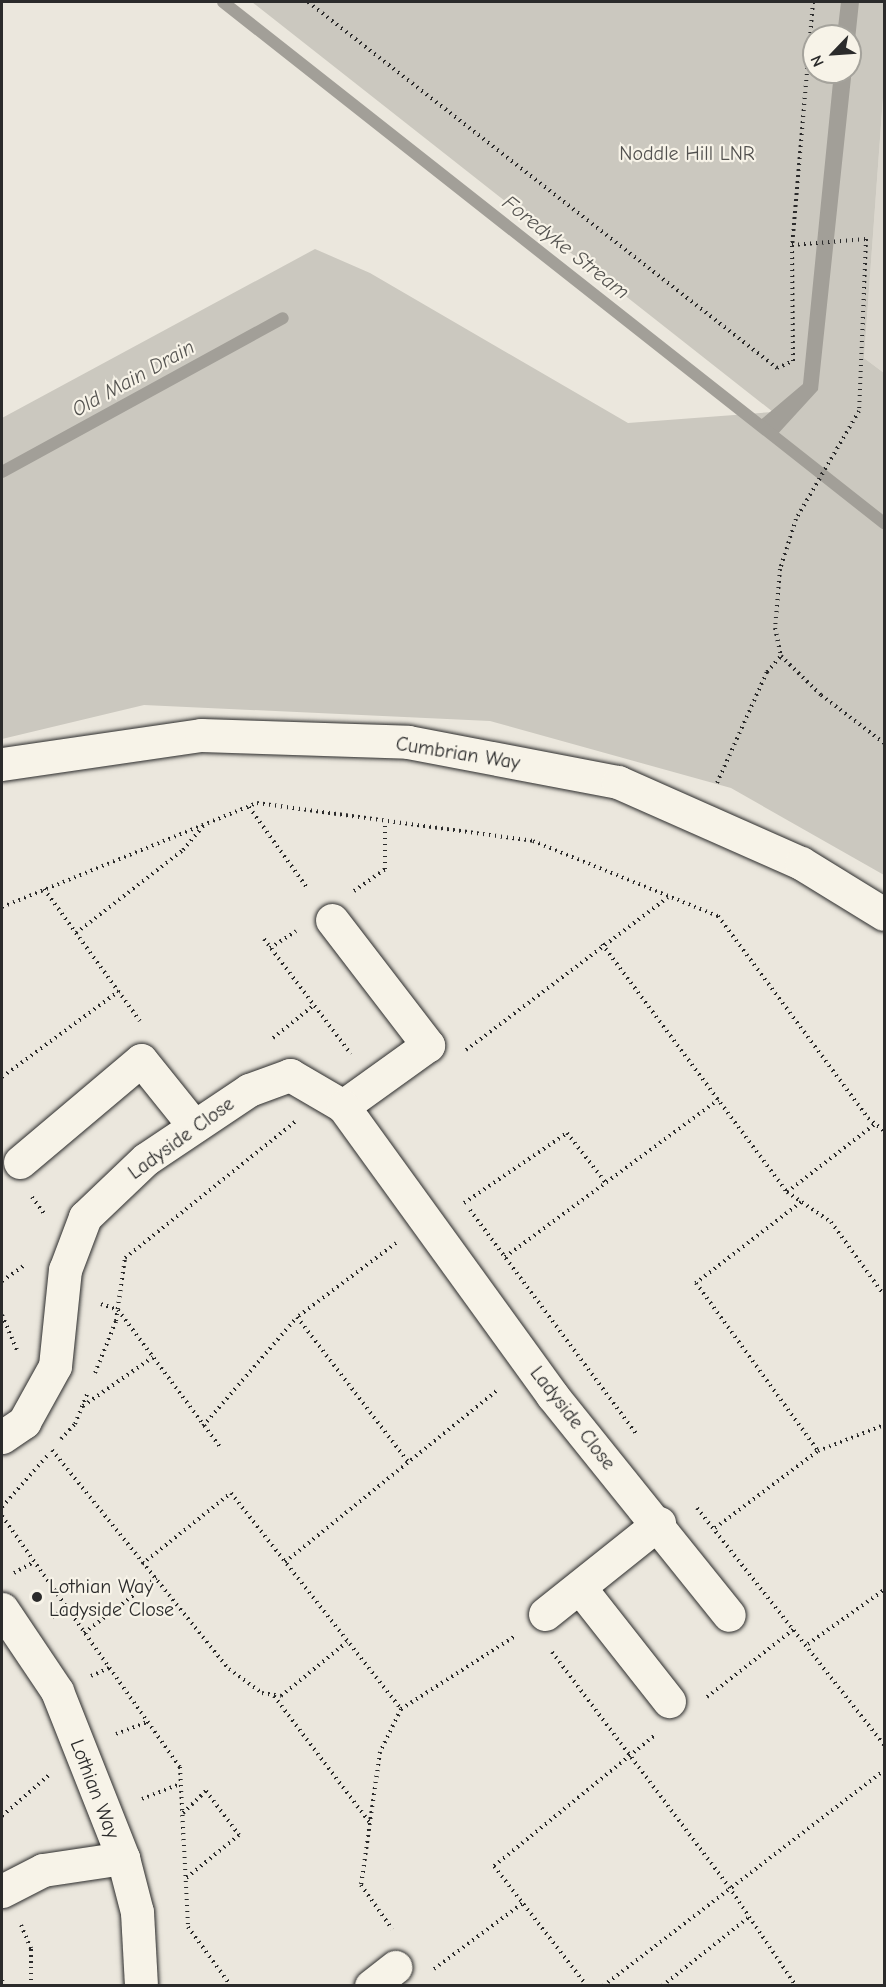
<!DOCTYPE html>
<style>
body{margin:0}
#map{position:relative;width:886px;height:1987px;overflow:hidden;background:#ebe7dd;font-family:"Comic Neue",sans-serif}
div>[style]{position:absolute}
.built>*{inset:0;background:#dbd7ce}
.green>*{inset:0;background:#cbc8bf}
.water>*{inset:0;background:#a29f98}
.stream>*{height:12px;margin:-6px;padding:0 6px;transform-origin:6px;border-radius:6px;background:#a29f98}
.path>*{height:4px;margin-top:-2px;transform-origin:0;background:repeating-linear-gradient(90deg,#2b2b2b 0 1.5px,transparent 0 6px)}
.roads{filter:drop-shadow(0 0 2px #2b2b2b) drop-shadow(0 0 2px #2b2b2b)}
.minor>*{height:33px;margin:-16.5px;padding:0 16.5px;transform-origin:16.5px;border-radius:16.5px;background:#f7f3e8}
.dots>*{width:16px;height:16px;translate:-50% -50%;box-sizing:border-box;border:3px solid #f7f3e8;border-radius:50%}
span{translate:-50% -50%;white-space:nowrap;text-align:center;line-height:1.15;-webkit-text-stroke:4.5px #f7f3e8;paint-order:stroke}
.park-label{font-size:20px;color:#535250}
.street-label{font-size:20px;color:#2b2b2b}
.poi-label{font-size:20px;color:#2b2b2b}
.left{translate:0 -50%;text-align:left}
.water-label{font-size:21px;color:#555451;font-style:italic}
.frame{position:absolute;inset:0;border:3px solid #2b2b2b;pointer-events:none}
.north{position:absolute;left:802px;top:24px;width:60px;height:60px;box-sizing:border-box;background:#f7f3e8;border:2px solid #a5a39c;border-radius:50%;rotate:245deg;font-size:16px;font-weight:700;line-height:24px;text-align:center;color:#2b2b2b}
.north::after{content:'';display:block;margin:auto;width:21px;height:27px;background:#2b2b2b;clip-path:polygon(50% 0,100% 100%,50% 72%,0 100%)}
</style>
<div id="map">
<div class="built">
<i style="clip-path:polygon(884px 84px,884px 373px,864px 358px)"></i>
</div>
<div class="green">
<i style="clip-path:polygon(evenodd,252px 2px,884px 2px,884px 84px,864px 358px,884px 373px,884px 875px,731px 788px,490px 721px,144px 705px,2px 739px,2px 418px,315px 249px,370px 273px,628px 423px,773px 412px,252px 2px,814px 36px,850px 36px,850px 72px,814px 72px,814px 36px)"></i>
</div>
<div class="water">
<i style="clip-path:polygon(841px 2px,859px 2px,818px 390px,775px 437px,757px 423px,803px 384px,834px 72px,850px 72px,850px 36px,837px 36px)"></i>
</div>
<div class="stream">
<i style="left:223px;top:2px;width:842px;rotate:38.25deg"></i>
<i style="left:2px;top:472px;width:320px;rotate:-28.7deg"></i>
</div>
<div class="path">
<i style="left:308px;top:2px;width:595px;rotate:37.97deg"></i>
<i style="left:777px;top:368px;width:17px;rotate:-24deg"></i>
<i style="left:793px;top:361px;width:116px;rotate:-90.5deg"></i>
<i style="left:813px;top:2px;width:244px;rotate:94.9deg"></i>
<i style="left:792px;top:245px;width:74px;rotate:-4.6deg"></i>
<i style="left:866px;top:239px;width:172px;rotate:92.3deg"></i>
<i style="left:859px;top:411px;width:125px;rotate:120.3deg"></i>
<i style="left:796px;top:519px;width:52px;rotate:107.7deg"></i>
<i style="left:780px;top:569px;width:59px;rotate:94.8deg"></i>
<i style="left:775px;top:628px;width:29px;rotate:78deg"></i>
<i style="left:781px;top:656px;width:56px;rotate:44.3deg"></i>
<i style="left:821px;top:695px;width:79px;rotate:37.3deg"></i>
<i style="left:717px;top:783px;width:122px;rotate:-65.8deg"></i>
<i style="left:767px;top:672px;width:21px;rotate:-49deg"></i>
<i style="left:249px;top:807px;width:101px;rotate:54.3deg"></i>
<i style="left:44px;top:889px;width:163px;rotate:54deg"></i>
<i style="left:354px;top:891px;width:38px;rotate:-35deg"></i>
<i style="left:385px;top:869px;width:48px;rotate:-90deg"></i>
<i style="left:2px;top:907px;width:275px;rotate:-22.2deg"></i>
<i style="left:257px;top:803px;width:279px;rotate:7.8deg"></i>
<i style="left:533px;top:841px;width:200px;rotate:22.1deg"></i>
<i style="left:718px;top:916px;width:252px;rotate:53.4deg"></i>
<i style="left:868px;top:1118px;width:21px;rotate:39deg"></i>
<i style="left:76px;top:933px;width:135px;rotate:-37.8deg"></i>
<i style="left:183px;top:850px;width:35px;rotate:-50deg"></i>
<i style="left:264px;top:939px;width:144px;rotate:52.9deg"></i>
<i style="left:602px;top:944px;width:309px;rotate:53.3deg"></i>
<i style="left:787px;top:1192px;width:53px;rotate:34.3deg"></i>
<i style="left:831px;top:1222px;width:90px;rotate:54deg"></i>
<i style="left:270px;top:948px;width:31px;rotate:-33deg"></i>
<i style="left:273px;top:1038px;width:53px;rotate:-38.8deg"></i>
<i style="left:466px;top:1050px;width:253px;rotate:-37.1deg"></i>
<i style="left:2px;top:1077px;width:145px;rotate:-36.3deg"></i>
<i style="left:787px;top:1192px;width:111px;rotate:-37.7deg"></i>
<i style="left:32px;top:1197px;width:22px;rotate:54deg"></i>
<i style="left:801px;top:1202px;width:133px;rotate:142.4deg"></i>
<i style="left:696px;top:1283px;width:208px;rotate:54deg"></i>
<i style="left:464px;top:1203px;width:125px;rotate:-34.2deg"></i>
<i style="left:567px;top:1133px;width:63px;rotate:52deg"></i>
<i style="left:470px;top:1210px;width:280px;rotate:53.4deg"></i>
<i style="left:396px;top:1243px;width:124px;rotate:143.2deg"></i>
<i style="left:297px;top:1317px;width:185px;rotate:52.5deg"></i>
<i style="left:505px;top:1257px;width:265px;rotate:-36.4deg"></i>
<i style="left:2px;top:1281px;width:29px;rotate:-35deg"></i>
<i style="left:101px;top:1304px;width:18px;rotate:19deg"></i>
<i style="left:118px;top:1310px;width:172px;rotate:53.3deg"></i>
<i style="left:2px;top:1315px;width:39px;rotate:67deg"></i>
<i style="left:95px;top:1373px;width:56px;rotate:-68deg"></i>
<i style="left:116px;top:1321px;width:64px;rotate:-81.9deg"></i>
<i style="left:125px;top:1258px;width:218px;rotate:-38.7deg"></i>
<i style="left:83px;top:1406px;width:85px;rotate:-35deg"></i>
<i style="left:203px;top:1426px;width:144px;rotate:-49.2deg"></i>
<i style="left:61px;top:1439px;width:21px;rotate:-47deg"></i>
<i style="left:75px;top:1424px;width:35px;rotate:-68deg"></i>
<i style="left:52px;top:1450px;width:282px;rotate:51.1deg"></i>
<i style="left:229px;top:1669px;width:41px;rotate:36deg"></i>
<i style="left:262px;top:1693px;width:19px;rotate:9deg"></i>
<i style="left:281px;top:1696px;width:85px;rotate:-39.3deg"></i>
<i style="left:2px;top:1507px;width:68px;rotate:-48.6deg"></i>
<i style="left:697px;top:1508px;width:302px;rotate:51.7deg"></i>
<i style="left:2px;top:1516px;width:308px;rotate:54.7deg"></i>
<i style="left:180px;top:1767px;width:160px;rotate:87.1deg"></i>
<i style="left:188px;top:1927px;width:73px;rotate:53.9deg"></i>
<i style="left:715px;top:1528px;width:129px;rotate:-36.8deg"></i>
<i style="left:818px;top:1451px;width:71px;rotate:-21.5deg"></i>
<i style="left:285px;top:1562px;width:275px;rotate:-39deg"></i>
<i style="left:142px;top:1564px;width:114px;rotate:-38.6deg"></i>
<i style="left:231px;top:1493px;width:275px;rotate:51.8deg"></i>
<i style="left:401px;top:1709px;width:48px;rotate:116deg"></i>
<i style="left:380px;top:1752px;width:134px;rotate:98.1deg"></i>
<i style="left:361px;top:1885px;width:54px;rotate:54.8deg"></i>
<i style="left:14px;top:1573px;width:23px;rotate:-29deg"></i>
<i style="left:52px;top:1617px;width:17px;rotate:-31deg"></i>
<i style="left:84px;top:1633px;width:91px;rotate:-37.4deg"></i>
<i style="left:808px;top:1644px;width:93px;rotate:-35.4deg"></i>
<i style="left:552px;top:1652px;width:294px;rotate:53deg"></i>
<i style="left:729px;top:1887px;width:120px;rotate:55.9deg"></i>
<i style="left:91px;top:1676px;width:20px;rotate:-24deg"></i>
<i style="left:274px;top:1696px;width:159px;rotate:52.9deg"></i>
<i style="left:707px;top:1697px;width:110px;rotate:-38deg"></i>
<i style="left:401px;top:1709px;width:135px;rotate:-32.6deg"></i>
<i style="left:116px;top:1734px;width:34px;rotate:-21deg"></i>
<i style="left:142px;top:1799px;width:41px;rotate:-21.5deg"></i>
<i style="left:183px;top:1813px;width:32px;rotate:-44deg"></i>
<i style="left:206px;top:1791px;width:55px;rotate:53.1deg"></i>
<i style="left:239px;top:1835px;width:68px;rotate:140.9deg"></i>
<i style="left:2px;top:1816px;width:62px;rotate:-41.1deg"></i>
<i style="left:21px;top:1925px;width:26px;rotate:67deg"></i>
<i style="left:31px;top:1949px;width:37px;rotate:90deg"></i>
<i style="left:434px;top:1969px;width:111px;rotate:-36.6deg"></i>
<i style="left:2px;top:1980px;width:6px;rotate:72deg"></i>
<i style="left:587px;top:1986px;width:152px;rotate:-127.8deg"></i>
<i style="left:494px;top:1866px;width:208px;rotate:-39.1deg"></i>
<i style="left:603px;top:1986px;width:354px;rotate:-37.5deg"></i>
<i style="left:662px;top:1986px;width:111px;rotate:-38.4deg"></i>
</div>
<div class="roads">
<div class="minor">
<i style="left:2px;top:764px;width:201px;rotate:-8.3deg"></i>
<i style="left:201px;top:735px;width:207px;rotate:1.9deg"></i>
<i style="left:408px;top:742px;width:214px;rotate:10.8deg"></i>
<i style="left:618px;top:782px;width:200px;rotate:23.9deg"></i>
<i style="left:801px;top:863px;width:97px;rotate:31.6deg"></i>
<i style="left:332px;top:920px;width:158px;rotate:52.5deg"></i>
<i style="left:428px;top:1045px;width:105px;rotate:144.3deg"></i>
<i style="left:20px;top:1162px;width:158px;rotate:-40.1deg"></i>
<i style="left:141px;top:1060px;width:85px;rotate:51.2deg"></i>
<i style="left:2px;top:1437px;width:27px;rotate:-34deg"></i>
<i style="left:24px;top:1422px;width:64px;rotate:-61deg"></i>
<i style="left:55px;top:1366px;width:97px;rotate:-84.1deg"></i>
<i style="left:65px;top:1270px;width:57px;rotate:-69.3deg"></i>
<i style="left:85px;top:1217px;width:84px;rotate:-43.6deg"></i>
<i style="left:146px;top:1159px;width:124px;rotate:-33.8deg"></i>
<i style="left:249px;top:1090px;width:44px;rotate:-20.1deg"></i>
<i style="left:290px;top:1075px;width:61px;rotate:30.3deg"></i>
<i style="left:343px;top:1106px;width:357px;rotate:54.1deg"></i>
<i style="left:552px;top:1395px;width:282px;rotate:51.2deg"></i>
<i style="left:580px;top:1588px;width:144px;rotate:51.8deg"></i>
<i style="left:2px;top:1609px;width:99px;rotate:56.1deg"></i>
<i style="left:57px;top:1691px;width:180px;rotate:68.4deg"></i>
<i style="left:123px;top:1858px;width:56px;rotate:75.5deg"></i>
<i style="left:137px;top:1912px;width:74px;rotate:86.9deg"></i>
<i style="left:545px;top:1614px;width:146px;rotate:-38.6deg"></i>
<i style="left:2px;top:1891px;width:46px;rotate:-27.1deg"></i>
<i style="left:43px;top:1870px;width:81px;rotate:-8.5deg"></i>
<i style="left:371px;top:1986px;width:31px;rotate:-38deg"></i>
</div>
</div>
<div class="dots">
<i style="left:37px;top:1597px;background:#2b2b2b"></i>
</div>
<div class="park-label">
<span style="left:687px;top:153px">Noddle Hill LNR</span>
</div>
<div class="street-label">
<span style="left:458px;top:753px;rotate:9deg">Cumbrian Way</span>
<span style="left:181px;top:1138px;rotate:-36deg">Ladyside Close</span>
<span style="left:573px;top:1418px;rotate:52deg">Ladyside Close</span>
<span style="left:95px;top:1789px;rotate:69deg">Lothian Way</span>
</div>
<div class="poi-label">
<span class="left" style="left:49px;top:1598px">Lothian Way<br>Ladyside Close</span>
</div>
<div class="water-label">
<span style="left:566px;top:247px;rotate:38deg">Foredyke Stream</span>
<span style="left:133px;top:378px;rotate:-29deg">Old Main Drain</span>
</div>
<div class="frame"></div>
<div class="north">N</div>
</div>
